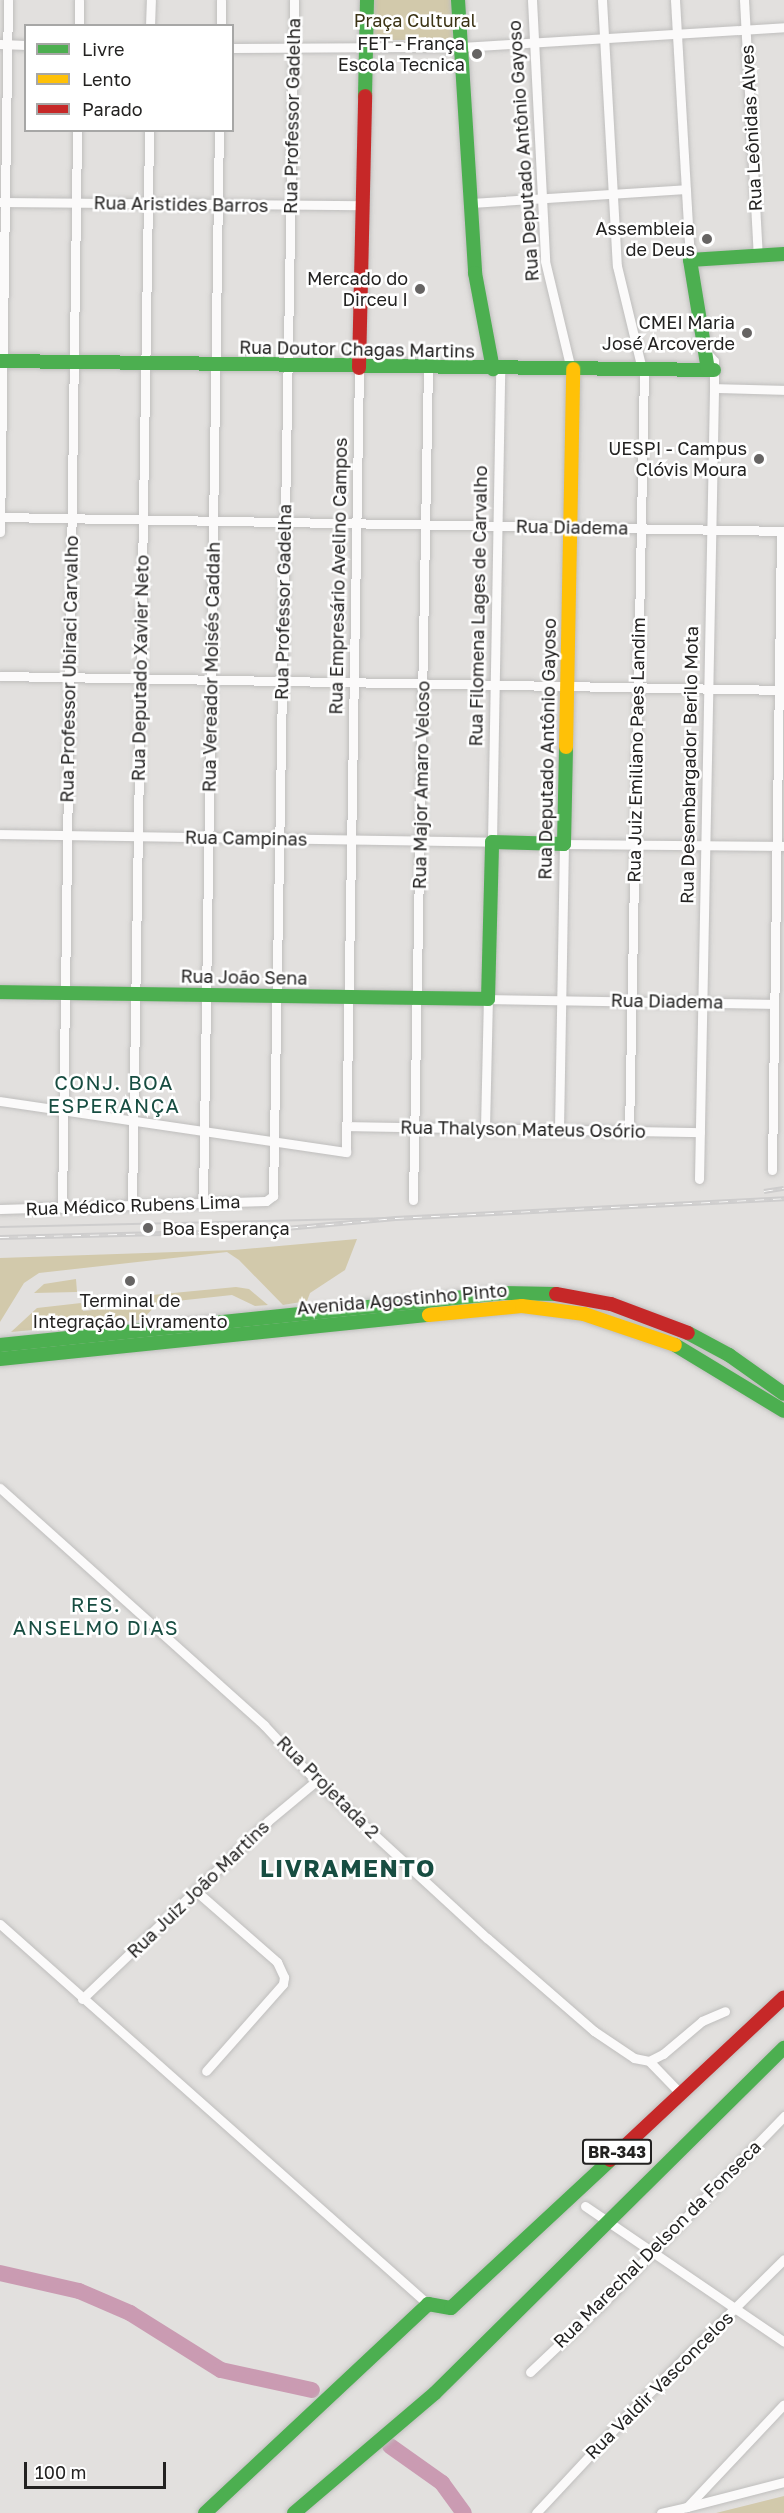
<!DOCTYPE html>
<meta charset="utf-8">
<style>
body{margin:0}
#map{position:relative;width:784px;height:2513px;overflow:hidden;background:#e2e0de;font-family:"Golos Text",sans-serif}
div>[style]{position:absolute}
.green>*{inset:0;background:#d2c9ab;transform-origin:0 0}
.river>*{height:16px;margin:-8px;padding:0 8px;transform-origin:8px;border-radius:8px;background:#ca9bb2}
.roads{filter:drop-shadow(0 0 2px #bfbebd) drop-shadow(0 0 2px #bfbebd)}
.street>*{height:9px;margin:-4.5px;padding:0 4.5px;transform-origin:4.5px;border-radius:4.5px;background:#fbfafa}
.fast>*{height:14px;margin:-7px;padding:0 7px;transform-origin:7px;border-radius:7px;background:#4caf50}
.slow>*{height:14px;margin:-7px;padding:0 7px;transform-origin:7px;border-radius:7px;background:#ffc107}
.jam>*{height:14px;margin:-7px;padding:0 7px;transform-origin:7px;border-radius:7px;background:#c62828}
.tram>*{height:1.5px;margin:-0.75px;padding:0 0.75px;transform-origin:0.75px;border-radius:0.75px;background:#cecdcd}
.rail>*{height:5px;margin-top:-2.5px;transform-origin:0;background:repeating-linear-gradient(90deg,#fff 0 9px,#cecdcd 0 18px);box-sizing:border-box;border-block:2px solid #cecdcd}
.dots>*{width:16px;height:16px;translate:-50% -50%;box-sizing:border-box;border:3px solid #fff;border-radius:50%}
span{translate:-50% -50%;white-space:nowrap;text-align:center;line-height:1.15;-webkit-text-stroke:5px #fff;paint-order:stroke}
.shield-label span{padding:2px 4px;background:#fff;border:2px solid;border-radius:4px;-webkit-text-stroke-width:0}
.shield-label{font-size:16px;color:#232221;font-weight:700}
.park-label{font-size:18px;color:#3c3415}
.poi-label{font-size:18px;color:#232221}
.right{translate:-100% -50%;text-align:right}
.left{translate:0 -50%;text-align:left}
.street-label{font-size:18px;color:#232221}
.neighbourhood-label{font-size:20px;color:#174d41;letter-spacing:1.5px}
.district-label{font-size:24px;color:#174d41;font-weight:700;letter-spacing:1.5px}
.legend{position:absolute;left:24px;top:24px;width:210px;height:108px;box-sizing:border-box;background:#fff;border:2px solid #a7a7a6;margin:0;padding:8px 10px;list-style:none;font-size:18px;color:#232221}
.legend li{display:flex;align-items:center;gap:12px;height:30px}
.legend b{width:30px;border:2px solid #a7a7a6}
.scale{position:absolute;left:24px;top:2462px;width:142px;height:27px;box-sizing:border-box;border:3px solid #232221;border-top:0;padding-left:8px;font-size:18px;line-height:21px;white-space:nowrap;color:#232221;-webkit-text-stroke:4px #fff;paint-order:stroke}
</style>
<div id="map">
<div class="green">
<i style="left:373px;top:0;width:83px;height:40px"></i>
<i style="clip-path:polygon(357px 1239px,345px 1270px,310px 1293px,307px 1301px,283px 1305px,239px 1260px,227px 1252px,39px 1273px,24px 1283px,0 1322px,0 1258px,234px 1250px)"></i>
<i style="clip-path:polygon(76px 1279px,77px 1292px,34px 1293px,44px 1284px)"></i>
<i style="clip-path:polygon(236px 1287px,249px 1289px,268px 1305px,255px 1306px,232px 1295px,158px 1303px,142px 1320px,11px 1332px,37px 1308px,81px 1303px,83px 1311px,152px 1304px,152px 1295px)"></i>
<i style="clip-path:polygon(784px 2496px,784px 2513px,716px 2513px)"></i>
</div>
<div class="river">
<i style="left:0;top:2273px;width:81px;rotate:12.8deg"></i>
<i style="left:79px;top:2291px;width:56px;rotate:23.3deg"></i>
<i style="left:130px;top:2313px;width:107px;rotate:32.1deg"></i>
<i style="left:221px;top:2370px;width:93px;rotate:12.4deg"></i>
<i style="left:390px;top:2446px;width:64px;rotate:35.4deg"></i>
<i style="left:442px;top:2483px;width:37px;rotate:54deg"></i>
</div>
<div class="roads">
<div class="street">
<i style="left:532px;top:0;width:261px;rotate:87.1deg"></i>
<i style="left:545px;top:261px;width:111px;rotate:76.5deg"></i>
<i style="left:602px;top:0;width:266px;rotate:86.8deg"></i>
<i style="left:617px;top:266px;width:106px;rotate:76.4deg"></i>
<i style="left:675px;top:0;width:260px;rotate:86.7deg"></i>
<i style="left:744px;top:0;width:255px;rotate:86.9deg"></i>
<i style="left:79px;top:26px;width:26px;rotate:-90deg"></i>
<i style="left:150px;top:26px;width:26px;rotate:-88deg"></i>
<i style="left:221px;top:26px;width:26px;rotate:-90deg"></i>
<i style="left:0;top:44px;width:26px;rotate:2deg"></i>
<i style="left:232px;top:48px;width:229px;rotate:-0.3deg"></i>
<i style="left:461px;top:47px;width:324px;rotate:-3.5deg"></i>
<i style="left:0;top:202px;width:363px;rotate:0.5deg"></i>
<i style="left:471px;top:203px;width:215px;rotate:-3.7deg"></i>
<i style="left:714px;top:388px;width:70px;rotate:1.6deg"></i>
<i style="left:0;top:517px;width:784px;rotate:1.02deg"></i>
<i style="left:0;top:532px;width:532px;rotate:-89.14deg"></i>
<i style="left:0;top:676px;width:784px;rotate:1.02deg"></i>
<i style="left:0;top:834px;width:492px;rotate:0.9deg"></i>
<i style="left:492px;top:842px;width:472px;rotate:-89deg"></i>
<i style="left:0;top:1101px;width:350px;rotate:8.4deg"></i>
<i style="left:346px;top:1152px;width:784px;rotate:-89.05deg"></i>
<i style="left:346px;top:1126px;width:354px;rotate:1deg"></i>
<i style="left:485px;top:1128px;width:129px;rotate:-88.7deg"></i>
<i style="left:488px;top:999px;width:286px;rotate:1deg"></i>
<i style="left:559px;top:1129px;width:285px;rotate:-89deg"></i>
<i style="left:564px;top:844px;width:220px;rotate:0.5deg"></i>
<i style="left:629px;top:1131px;width:762px;rotate:-88.87deg"></i>
<i style="left:772px;top:1170px;width:639px;rotate:-89.19deg"></i>
<i style="left:699px;top:1179px;width:791px;rotate:-88.91deg"></i>
<i style="left:714px;top:388px;width:27px;rotate:-90deg"></i>
<i style="left:714px;top:361px;width:9px;rotate:-131deg"></i>
<i style="left:413px;top:1200px;width:831px;rotate:-88.97deg"></i>
<i style="left:203px;top:1203px;width:1073px;rotate:-89.15deg"></i>
<i style="left:132px;top:1205px;width:1075px;rotate:-89.09deg"></i>
<i style="left:62px;top:1208px;width:1078px;rotate:-89.2deg"></i>
<i style="left:0;top:1209px;width:266px;rotate:-1.7deg"></i>
<i style="left:266px;top:1201px;width:9px;rotate:-36deg"></i>
<i style="left:273px;top:1196px;width:1196px;rotate:-88.99deg"></i>
<i style="left:0;top:1488px;width:355px;rotate:41.9deg"></i>
<i style="left:264px;top:1725px;width:76px;rotate:47.1deg"></i>
<i style="left:316px;top:1781px;width:232px;rotate:42.6deg"></i>
<i style="left:487px;top:1938px;width:142px;rotate:41deg"></i>
<i style="left:594px;top:2031px;width:48px;rotate:34deg"></i>
<i style="left:634px;top:2058px;width:15px;rotate:11deg"></i>
<i style="left:649px;top:2061px;width:16px;rotate:-27deg"></i>
<i style="left:663px;top:2054px;width:51px;rotate:-40.2deg"></i>
<i style="left:702px;top:2021px;width:25px;rotate:-23deg"></i>
<i style="left:196px;top:1891px;width:108px;rotate:41.2deg"></i>
<i style="left:277px;top:1962px;width:17px;rotate:65deg"></i>
<i style="left:284px;top:1977px;width:7px;rotate:98deg"></i>
<i style="left:283px;top:1984px;width:116px;rotate:131.5deg"></i>
<i style="left:0;top:1924px;width:572px;rotate:41.6deg"></i>
<i style="left:82px;top:1999px;width:257px;rotate:-43.7deg"></i>
<i style="left:268px;top:1821px;width:62px;rotate:-39.8deg"></i>
<i style="left:649px;top:2061px;width:45px;rotate:45.9deg"></i>
<i style="left:585px;top:2206px;width:241px;rotate:34.3deg"></i>
<i style="left:530px;top:2372px;width:99px;rotate:-43.4deg"></i>
<i style="left:602px;top:2304px;width:262px;rotate:-45.9deg"></i>
<i style="left:687px;top:2507px;width:100px;rotate:-14.5deg"></i>
<i style="left:536px;top:2513px;width:141px;rotate:-47deg"></i>
<i style="left:632px;top:2410px;width:214px;rotate:-44.8deg"></i>
<i style="left:661px;top:2513px;width:27px;rotate:-13deg"></i>
<i style="left:687px;top:2507px;width:141px;rotate:-46.7deg"></i>
</div>
<div class="fast">
<i style="left:458px;top:0;width:274px;rotate:86.4deg"></i>
<i style="left:475px;top:273px;width:98px;rotate:79.4deg"></i>
<i style="left:365px;top:96px;width:96px;rotate:-88.8deg"></i>
<i style="left:0;top:361px;width:714px;rotate:0.72deg"></i>
<i style="left:708px;top:370px;width:111px;rotate:-99.3deg"></i>
<i style="left:690px;top:260px;width:94px;rotate:-3.7deg"></i>
<i style="left:0;top:992px;width:488px;rotate:0.8deg"></i>
<i style="left:488px;top:999px;width:157px;rotate:-88.5deg"></i>
<i style="left:492px;top:842px;width:72px;rotate:1.6deg"></i>
<i style="left:564px;top:844px;width:97px;rotate:-88.8deg"></i>
<i style="left:688px;top:1333px;width:47px;rotate:28.2deg"></i>
<i style="left:729px;top:1355px;width:67px;rotate:35.3deg"></i>
<i style="left:0;top:1345px;width:506px;rotate:-5.9deg"></i>
<i style="left:503px;top:1293px;width:53px;rotate:1.1deg"></i>
<i style="left:675px;top:1345px;width:127px;rotate:31.2deg"></i>
<i style="left:0;top:1359px;width:431px;rotate:-5.9deg"></i>
<i style="left:205px;top:2513px;width:306px;rotate:-43.1deg"></i>
<i style="left:428px;top:2304px;width:23px;rotate:10deg"></i>
<i style="left:451px;top:2308px;width:217px;rotate:-42.9deg"></i>
<i style="left:294px;top:2513px;width:185px;rotate:-40.4deg"></i>
<i style="left:435px;top:2393px;width:491px;rotate:-44.7deg"></i>
</div>
<div class="slow">
<i style="left:566px;top:747px;width:378px;rotate:-88.9deg"></i>
<i style="left:429px;top:1315px;width:93px;rotate:-5.5deg"></i>
<i style="left:522px;top:1306px;width:63px;rotate:7.4deg"></i>
<i style="left:584px;top:1314px;width:96px;rotate:18.8deg"></i>
</div>
<div class="jam">
<i style="left:359px;top:368px;width:272px;rotate:-88.7deg"></i>
<i style="left:556px;top:1294px;width:56px;rotate:10.3deg"></i>
<i style="left:611px;top:1304px;width:82px;rotate:20.6deg"></i>
<i style="left:610px;top:2160px;width:238px;rotate:-43.1deg"></i>
</div>
</div>
<div class="tram">
<i style="left:0;top:1227px;width:395px;rotate:-1.3deg"></i>
</div>
<div class="rail">
<i style="left:764px;top:1191px;width:20px;rotate:-9deg"></i>
<i style="left:0;top:1237px;width:253px;rotate:-1.4deg"></i>
<i style="left:253px;top:1231px;width:143px;rotate:-5.2deg"></i>
<i style="left:395px;top:1218px;width:390px;rotate:-2.9deg"></i>
</div>
<div class="dots">
<i style="left:477px;top:54px;background:#666463"></i>
<i style="left:707px;top:239px;background:#666463"></i>
<i style="left:420px;top:289px;background:#666463"></i>
<i style="left:747px;top:333px;background:#666463"></i>
<i style="left:759px;top:459px;background:#666463"></i>
<i style="left:148px;top:1228px;background:#666463"></i>
<i style="left:130px;top:1281px;background:#666463"></i>
</div>
<div class="shield-label">
<span style="left:617px;top:2152px">BR-343</span>
</div>
<div class="park-label">
<span style="left:415px;top:20px">Praça Cultural</span>
</div>
<div class="poi-label">
<span class="right" style="left:465px;top:54px">FET - França<br>Escola Tecnica</span>
<span class="right" style="left:695px;top:239px">Assembleia<br>de Deus</span>
<span class="right" style="left:408px;top:289px">Mercado do<br>Dirceu I</span>
<span class="right" style="left:735px;top:333px">CMEI Maria<br>José Arcoverde</span>
<span class="right" style="left:747px;top:459px">UESPI - Campus<br>Clóvis Moura</span>
<span class="left" style="left:162px;top:1228px">Boa Esperança</span>
<span style="left:130px;top:1311px">Terminal de<br>Integração Livramento</span>
</div>
<div class="street-label">
<span style="left:292px;top:116px;rotate:-89deg">Rua Professor Gadelha</span>
<span style="left:751px;top:128px;rotate:-93deg">Rua Leônidas Alves</span>
<span style="left:523px;top:151px;rotate:-94deg">Rua Deputado Antônio Gayoso</span>
<span style="left:181px;top:204px;rotate:1deg">Rua Aristides Barros</span>
<span style="left:357px;top:349px;rotate:1deg">Rua Doutor Chagas Martins</span>
<span style="left:572px;top:527px;rotate:1deg">Rua Diadema</span>
<span style="left:338px;top:576px;rotate:-89deg">Rua Empresário Avelino Campos</span>
<span style="left:283px;top:602px;rotate:-89deg">Rua Professor Gadelha</span>
<span style="left:478px;top:606px;rotate:-89deg">Rua Filomena Lages de Carvalho</span>
<span style="left:211px;top:667px;rotate:-89deg">Rua Vereador Moisés Caddah</span>
<span style="left:140px;top:668px;rotate:-89deg">Rua Deputado Xavier Neto</span>
<span style="left:69px;top:669px;rotate:-89deg">Rua Professor Ubiraci Carvalho</span>
<span style="left:547px;top:749px;rotate:-89deg">Rua Deputado Antônio Gayoso</span>
<span style="left:636px;top:750px;rotate:-89deg">Rua Juiz Emiliano Paes Landim</span>
<span style="left:689px;top:765px;rotate:-89deg">Rua Desembargador Berilo Mota</span>
<span style="left:421px;top:785px;rotate:-89deg">Rua Major Amaro Veloso</span>
<span style="left:246px;top:838px;rotate:1deg">Rua Campinas</span>
<span style="left:244px;top:977px;rotate:1deg">Rua João Sena</span>
<span style="left:667px;top:1001px;rotate:1deg">Rua Diadema</span>
<span style="left:523px;top:1129px;rotate:1deg">Rua Thalyson Mateus Osório</span>
<span style="left:133px;top:1205px;rotate:-2deg">Rua Médico Rubens Lima</span>
<span style="left:402px;top:1299px;rotate:-5deg">Avenida Agostinho Pinto</span>
<span style="left:328px;top:1787px;rotate:45deg">Rua Projetada 2</span>
<span style="left:198px;top:1889px;rotate:-44deg">Rua Juiz João Martins</span>
<span style="left:657px;top:2244px;rotate:-45deg">Rua Marechal Delson da Fonseca</span>
<span style="left:659px;top:2385px;rotate:-45deg">Rua Valdir Vasconcelos</span>
</div>
<div class="neighbourhood-label">
<span style="left:114px;top:1094px">CONJ. BOA<br>ESPERANÇA</span>
<span style="left:96px;top:1616px">RES.<br>ANSELMO DIAS</span>
</div>
<div class="district-label">
<span style="left:348px;top:1868px">LIVRAMENTO</span>
</div>
<ul class="legend">
<li><b style="height:8px;background:#4caf50"></b>Livre</li>
<li><b style="height:8px;background:#ffc107"></b>Lento</li>
<li><b style="height:8px;background:#c62828"></b>Parado</li>
</ul>
<div class="scale">100 m</div>
</div>
